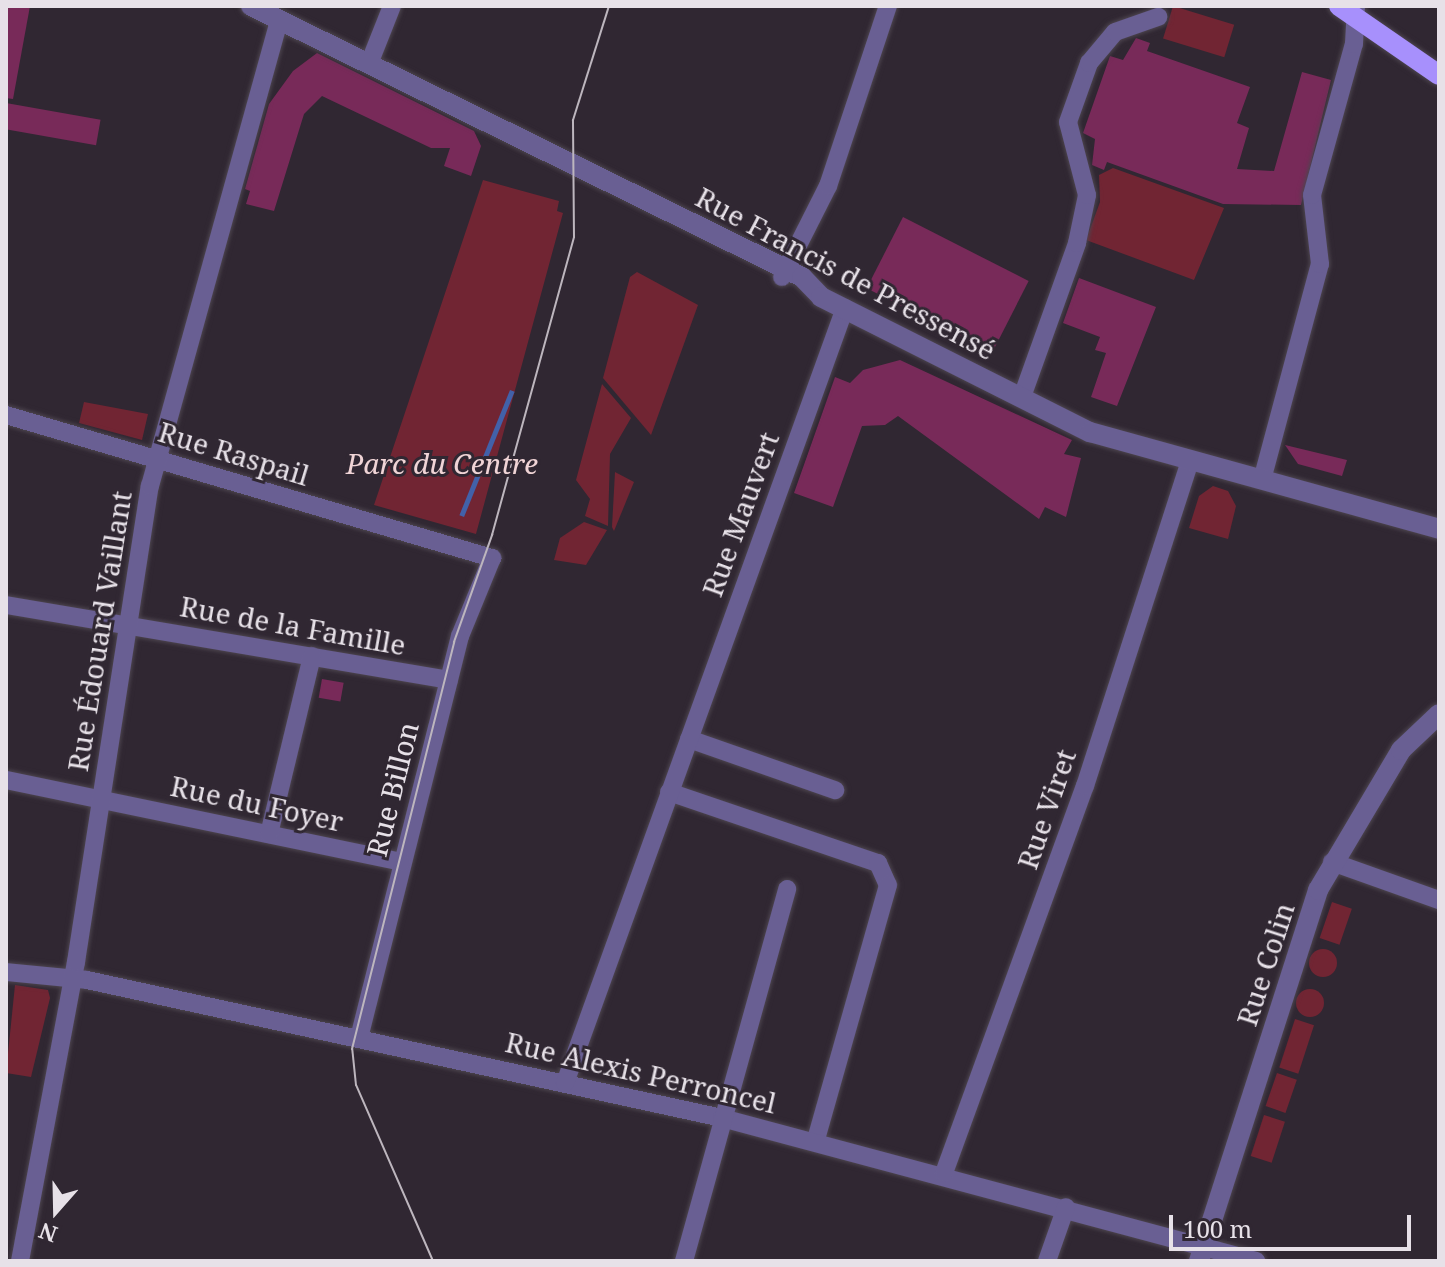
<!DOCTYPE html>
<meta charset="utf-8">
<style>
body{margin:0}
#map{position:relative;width:1445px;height:1267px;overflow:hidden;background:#302732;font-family:"Noto Serif",serif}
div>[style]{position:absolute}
.green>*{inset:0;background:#712533;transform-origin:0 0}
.round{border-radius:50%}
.water>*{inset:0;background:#4261a9;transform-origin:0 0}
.building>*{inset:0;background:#782a59;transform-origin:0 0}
.roads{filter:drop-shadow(0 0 2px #4d454f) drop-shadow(0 0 2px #4d454f)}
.minor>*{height:18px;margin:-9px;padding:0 9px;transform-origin:9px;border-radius:9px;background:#695f93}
.tertiary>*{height:20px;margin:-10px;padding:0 10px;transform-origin:10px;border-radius:10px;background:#695f93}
.primary>*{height:20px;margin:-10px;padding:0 10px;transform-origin:10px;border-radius:10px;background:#a790fc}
.tram>*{height:2px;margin:-1px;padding:0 1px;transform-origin:1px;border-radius:1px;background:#bdb6be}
span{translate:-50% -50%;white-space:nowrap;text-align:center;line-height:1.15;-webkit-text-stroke:6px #302732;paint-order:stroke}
.street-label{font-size:28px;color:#e7e1e8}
.park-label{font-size:28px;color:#f0d4d6;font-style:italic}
.frame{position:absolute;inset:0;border:8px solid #e7e1e8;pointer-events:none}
.north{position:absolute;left:16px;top:1171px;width:80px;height:80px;-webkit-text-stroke:6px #302732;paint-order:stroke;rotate:200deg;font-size:22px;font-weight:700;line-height:32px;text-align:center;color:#e7e1e8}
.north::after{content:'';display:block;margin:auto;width:28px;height:36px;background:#e7e1e8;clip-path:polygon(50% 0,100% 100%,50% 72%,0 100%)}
.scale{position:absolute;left:1169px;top:1215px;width:242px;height:36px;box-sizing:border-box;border:4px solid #e7e1e8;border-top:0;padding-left:10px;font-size:24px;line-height:28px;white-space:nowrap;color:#e7e1e8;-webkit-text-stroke:6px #302732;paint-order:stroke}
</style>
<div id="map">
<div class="green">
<i style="left:1173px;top:6px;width:64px;height:34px;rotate:17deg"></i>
<i style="clip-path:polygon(1113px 168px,1224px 208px,1194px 280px,1086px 240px,1100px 202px,1099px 175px)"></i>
<i style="clip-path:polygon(483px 180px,559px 201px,557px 211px,563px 213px,476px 534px,374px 505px)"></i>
<i style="clip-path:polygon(637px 272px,698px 305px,651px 435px,603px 378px,630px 277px)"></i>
<i style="clip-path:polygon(602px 384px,631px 418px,610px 454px,608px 526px,585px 516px,590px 499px,576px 480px)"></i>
<i style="clip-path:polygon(84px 402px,148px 414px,142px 440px,79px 423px)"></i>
<i style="clip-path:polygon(615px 472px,634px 482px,614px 531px,612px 527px)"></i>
<i style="clip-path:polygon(1213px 486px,1228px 491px,1236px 506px,1228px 539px,1189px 528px,1199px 496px)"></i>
<i style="clip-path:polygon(584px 522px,607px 530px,586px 565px,554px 560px,560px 538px)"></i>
<i style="left:1332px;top:902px;width:21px;height:38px;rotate:19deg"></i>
<i class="round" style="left:1309px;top:949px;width:28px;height:28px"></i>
<i style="clip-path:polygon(15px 985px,48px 990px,50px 998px,31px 1077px,6px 1073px)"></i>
<i class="round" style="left:1296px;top:989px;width:28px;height:28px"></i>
<i style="left:1295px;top:1019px;width:20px;height:51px;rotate:18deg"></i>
<i style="left:1277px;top:1073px;width:21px;height:35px;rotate:19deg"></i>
<i style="left:1264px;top:1115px;width:22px;height:43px;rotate:18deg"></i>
</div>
<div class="water">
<i style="left:510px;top:390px;width:5px;height:135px;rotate:22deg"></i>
</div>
<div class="building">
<i style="clip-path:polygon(6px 6px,30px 6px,13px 99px,6px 98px)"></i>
<i style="clip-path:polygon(1136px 38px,1150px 43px,1147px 51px,1250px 87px,1237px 123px,1249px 128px,1237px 169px,1274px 171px,1302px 72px,1331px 80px,1301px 205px,1223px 204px,1107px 162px,1104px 170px,1092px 165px,1095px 139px,1083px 133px,1110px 56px,1123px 60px)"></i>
<i style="clip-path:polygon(317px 53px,474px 131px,481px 146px,471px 176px,444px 166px,450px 148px,431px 148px,322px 96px,304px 114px,274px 211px,246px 204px,250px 191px,245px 189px,269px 104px,293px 71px)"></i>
<i style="left:6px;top:103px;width:96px;height:26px;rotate:10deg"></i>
<i style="left:903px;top:217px;width:141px;height:80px;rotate:27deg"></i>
<i style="clip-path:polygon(1079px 278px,1156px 307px,1117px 406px,1091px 397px,1106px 353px,1095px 350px,1100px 337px,1063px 323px)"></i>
<i style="clip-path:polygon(900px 360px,1072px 440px,1064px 454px,1081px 458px,1066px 517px,1045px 507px,1039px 519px,898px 416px,885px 425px,862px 426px,833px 507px,794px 493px,835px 377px,850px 383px,863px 370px)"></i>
<i style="clip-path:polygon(1285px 445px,1347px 460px,1342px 476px,1298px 464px)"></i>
<i style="left:322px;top:679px;width:22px;height:19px;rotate:10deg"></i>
</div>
<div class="roads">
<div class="minor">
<i style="left:369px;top:64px;width:62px;rotate:-68.4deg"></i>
<i style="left:782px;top:277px;width:102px;rotate:-63.2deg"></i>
<i style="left:828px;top:186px;width:190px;rotate:-71.6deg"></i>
<i style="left:1022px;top:397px;width:164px;rotate:-70.3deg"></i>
<i style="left:1077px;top:243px;width:49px;rotate:-78.2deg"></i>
<i style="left:1087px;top:195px;width:75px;rotate:-104.6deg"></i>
<i style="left:1068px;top:122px;width:63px;rotate:-70.4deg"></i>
<i style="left:1089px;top:63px;width:40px;rotate:-50deg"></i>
<i style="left:1115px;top:32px;width:46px;rotate:-19.2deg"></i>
<i style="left:6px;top:415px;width:507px;rotate:16.4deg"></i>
<i style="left:492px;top:558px;width:84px;rotate:112.3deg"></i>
<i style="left:460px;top:636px;width:414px;rotate:104.1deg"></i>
<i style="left:1262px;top:480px;width:224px;rotate:-75deg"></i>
<i style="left:1320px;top:264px;width:69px;rotate:-96.6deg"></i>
<i style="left:1312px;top:195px;width:157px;rotate:-74.5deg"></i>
<i style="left:1354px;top:44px;width:38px;rotate:-87deg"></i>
<i style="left:6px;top:605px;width:449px;rotate:9.6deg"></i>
<i style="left:689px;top:739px;width:155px;rotate:19.3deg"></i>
<i style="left:6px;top:780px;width:404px;rotate:11.7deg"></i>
<i style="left:669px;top:792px;width:221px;rotate:18.8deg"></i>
<i style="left:878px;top:863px;width:24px;rotate:66deg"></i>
<i style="left:888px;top:885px;width:265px;rotate:105.8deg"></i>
<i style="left:269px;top:834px;width:183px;rotate:-76.4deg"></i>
<i style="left:1332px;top:862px;width:114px;rotate:19.6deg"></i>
<i style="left:6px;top:972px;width:81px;rotate:5.6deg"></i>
<i style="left:87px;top:980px;width:650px;rotate:12.26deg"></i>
<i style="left:722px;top:1118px;width:553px;rotate:14.99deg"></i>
<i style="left:565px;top:1083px;width:824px;rotate:-70.14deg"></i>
<i style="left:944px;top:1173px;width:412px;rotate:-70deg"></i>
<i style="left:1085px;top:786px;width:342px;rotate:-72.1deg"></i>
<i style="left:20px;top:1261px;width:304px;rotate:-79.4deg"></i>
<i style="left:76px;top:962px;width:482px;rotate:-81.2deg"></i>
<i style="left:150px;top:486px;width:484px;rotate:-74.5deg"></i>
<i style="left:684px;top:1261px;width:386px;rotate:-74.5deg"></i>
<i style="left:1047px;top:1261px;width:57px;rotate:-70.6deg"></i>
</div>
<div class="tertiary">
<i style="left:251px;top:6px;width:614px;rotate:26.19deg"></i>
<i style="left:802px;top:277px;width:28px;rotate:46deg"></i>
<i style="left:821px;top:297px;width:301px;rotate:26.7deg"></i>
<i style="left:1090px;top:432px;width:362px;rotate:15.5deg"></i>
<i style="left:1199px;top:1261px;width:390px;rotate:-72.2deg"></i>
<i style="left:1318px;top:890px;width:163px;rotate:-59.3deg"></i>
<i style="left:1401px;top:750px;width:52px;rotate:-43.5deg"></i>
</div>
<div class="primary">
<i style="left:1339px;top:6px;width:121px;rotate:34.6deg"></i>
</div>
</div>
<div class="tram">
<i style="left:433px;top:1261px;width:192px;rotate:-113.6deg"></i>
<i style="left:356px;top:1085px;width:36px;rotate:-96deg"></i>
<i style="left:352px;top:1049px;width:420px;rotate:-75.9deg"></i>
<i style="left:454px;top:642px;width:114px;rotate:-70.4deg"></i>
<i style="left:492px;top:535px;width:309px;rotate:-74.6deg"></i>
<i style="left:574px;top:237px;width:117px;rotate:-90.5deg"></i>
<i style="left:573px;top:120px;width:120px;rotate:-72.5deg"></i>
</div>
<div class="street-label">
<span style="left:846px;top:273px;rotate:28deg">Rue Francis de Pressensé</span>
<span style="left:234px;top:453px;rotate:17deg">Rue Raspail</span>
<span style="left:740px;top:514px;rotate:-70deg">Rue Mauvert</span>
<span style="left:293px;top:625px;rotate:10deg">Rue de la Famille</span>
<span style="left:99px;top:631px;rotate:-81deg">Rue Édouard Vaillant</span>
<span style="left:392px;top:789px;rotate:-76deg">Rue Billon</span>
<span style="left:257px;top:803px;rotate:12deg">Rue du Foyer</span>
<span style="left:1046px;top:809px;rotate:-71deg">Rue Viret</span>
<span style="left:1265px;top:964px;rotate:-72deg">Rue Colin</span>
<span style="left:641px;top:1072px;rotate:13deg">Rue Alexis Perroncel</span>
</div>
<div class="park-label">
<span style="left:442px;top:463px">Parc du Centre</span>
</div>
<div class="frame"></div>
<div class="north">N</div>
<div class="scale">100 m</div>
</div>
